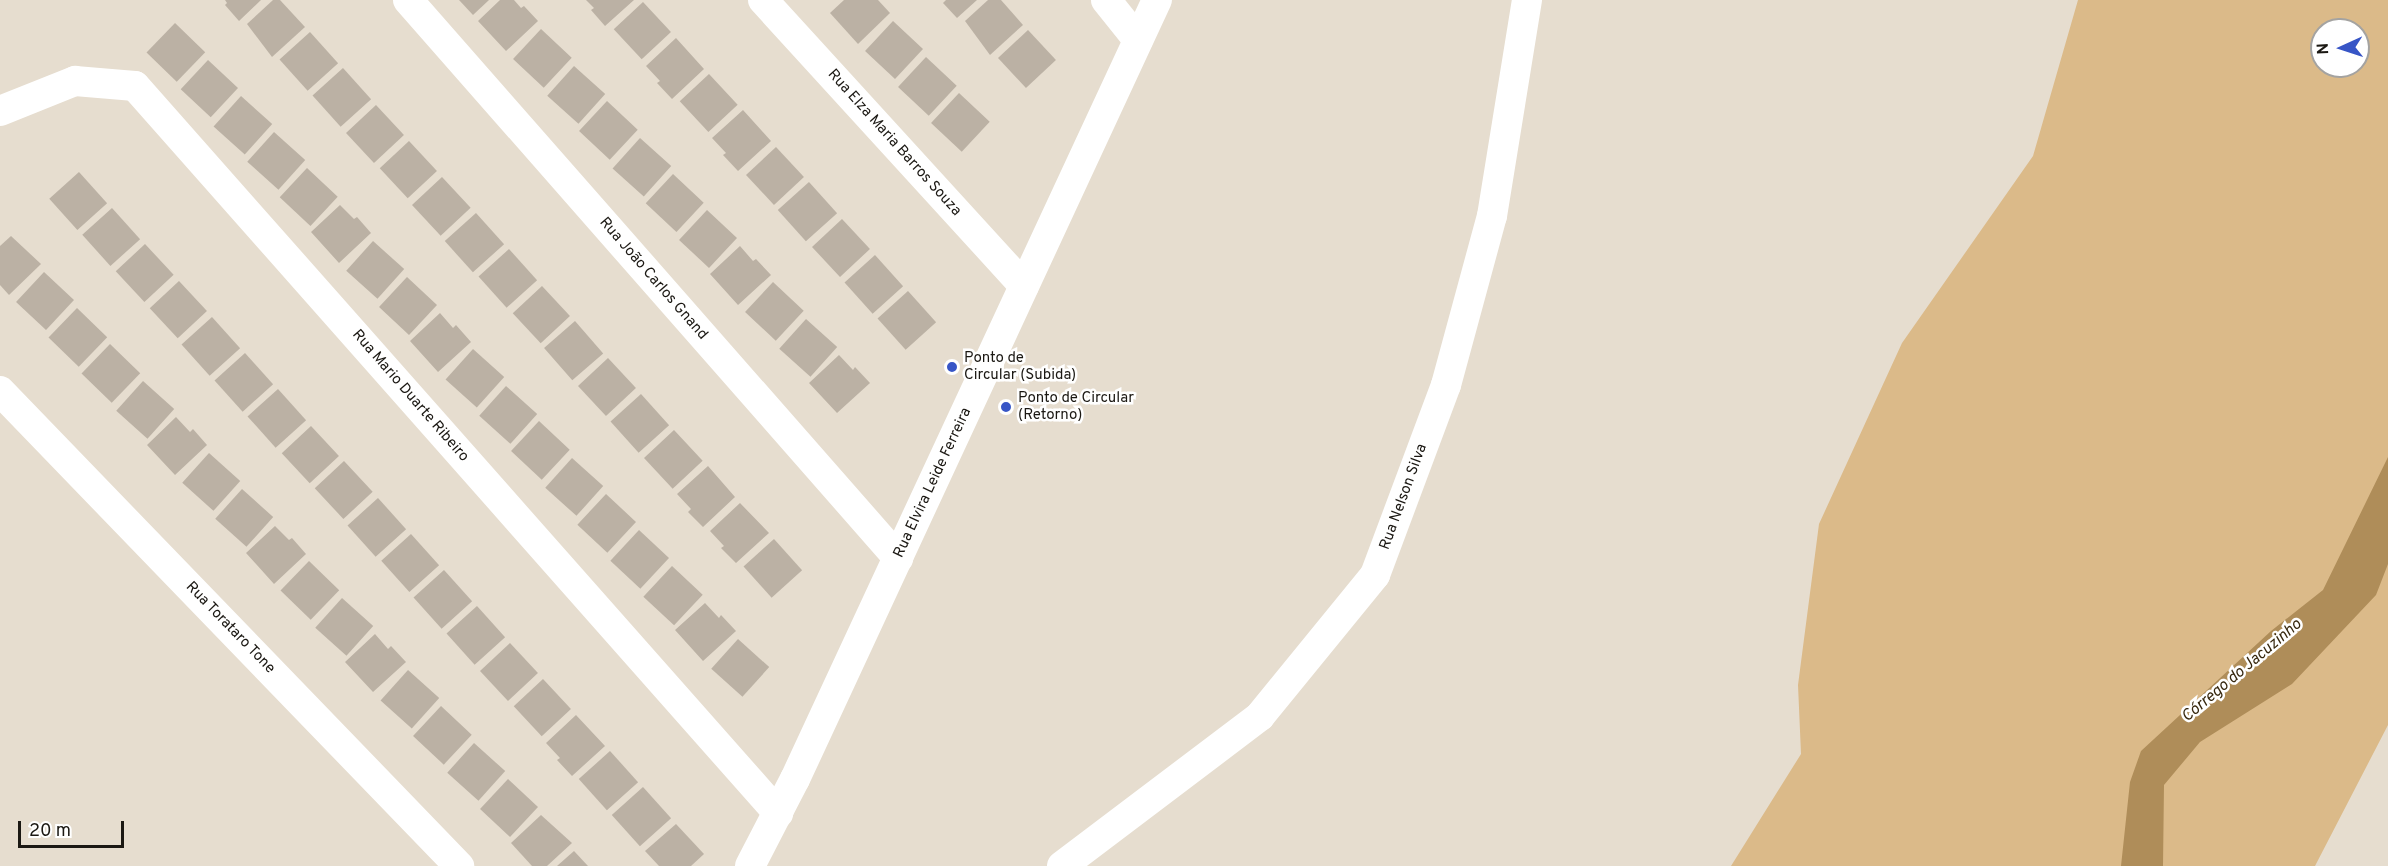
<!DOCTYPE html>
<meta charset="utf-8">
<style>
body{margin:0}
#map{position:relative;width:2388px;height:866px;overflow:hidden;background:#e6ddcf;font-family:Overpass,sans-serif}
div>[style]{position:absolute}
.green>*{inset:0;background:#dbba89}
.water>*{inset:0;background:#af8d59}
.building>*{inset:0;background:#bbb1a4;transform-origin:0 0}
.minor>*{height:30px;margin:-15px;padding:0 15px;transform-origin:15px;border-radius:15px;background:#fff}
.dots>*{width:16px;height:16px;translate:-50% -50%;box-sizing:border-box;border:3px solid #fff;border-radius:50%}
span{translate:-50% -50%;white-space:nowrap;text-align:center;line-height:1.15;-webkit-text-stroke:5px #fff;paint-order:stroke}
.street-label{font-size:15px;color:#1b1813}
.poi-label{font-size:15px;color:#1b1813}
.left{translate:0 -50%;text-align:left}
.water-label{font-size:16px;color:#36270e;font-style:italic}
.north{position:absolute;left:2310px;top:18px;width:60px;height:60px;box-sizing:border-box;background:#fff;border:2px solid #a4a3a1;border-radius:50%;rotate:267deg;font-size:16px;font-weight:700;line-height:24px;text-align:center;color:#1b1813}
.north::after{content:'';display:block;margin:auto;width:21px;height:27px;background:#3755c6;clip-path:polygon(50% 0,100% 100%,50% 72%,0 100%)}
.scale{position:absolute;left:18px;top:821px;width:106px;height:27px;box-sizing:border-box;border:3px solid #1b1813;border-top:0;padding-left:8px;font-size:18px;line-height:21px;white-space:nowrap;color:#1b1813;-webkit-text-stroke:4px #fff;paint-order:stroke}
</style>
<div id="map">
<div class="green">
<i style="clip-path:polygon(evenodd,2078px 0,2388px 0,2388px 725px,2315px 866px,1731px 866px,1801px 754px,1798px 685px,1819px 524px,1902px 343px,2033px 156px,2078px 0,2322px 30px,2358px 30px,2358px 66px,2322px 66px,2322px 30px)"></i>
</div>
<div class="water">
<i style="clip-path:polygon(2388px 457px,2388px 564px,2376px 595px,2292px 684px,2200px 742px,2164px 785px,2163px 866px,2121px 866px,2130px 782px,2141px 751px,2271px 631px,2323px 590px)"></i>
</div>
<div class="building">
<i style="clip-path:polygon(225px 0,261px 0,239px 21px,225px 5px,227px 3px)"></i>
<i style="clip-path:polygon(273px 0,280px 0,305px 27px,272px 57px,247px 24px)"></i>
<i style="clip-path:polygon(459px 0,489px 0,473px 15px)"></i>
<i style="clip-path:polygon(500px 0,514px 0,521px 8px,524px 6px,538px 21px,506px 51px,478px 21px)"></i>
<i style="clip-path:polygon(586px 0,634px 0,605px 26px,591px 10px,594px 8px)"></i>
<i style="clip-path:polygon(844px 0,878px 0,890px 13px,858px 44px,830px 13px)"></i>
<i style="clip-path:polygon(946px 0,977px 0,957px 18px,943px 3px)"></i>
<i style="clip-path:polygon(988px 0,1001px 0,1023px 25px,990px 55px,965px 21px)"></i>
<i style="left:643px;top:2px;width:41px;height:40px;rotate:47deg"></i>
<i style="left:893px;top:21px;width:41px;height:41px;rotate:43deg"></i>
<i style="left:175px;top:23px;width:42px;height:41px;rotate:44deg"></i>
<i style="left:541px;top:29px;width:42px;height:41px;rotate:43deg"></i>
<i style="left:1028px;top:30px;width:41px;height:41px;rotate:47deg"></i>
<i style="left:310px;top:32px;width:42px;height:41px;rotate:48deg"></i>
<i style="clip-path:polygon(676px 38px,704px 69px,672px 99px,657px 83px,660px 81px,646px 66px)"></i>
<i style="left:926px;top:57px;width:42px;height:41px;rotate:43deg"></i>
<i style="left:208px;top:60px;width:41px;height:40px;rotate:43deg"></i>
<i style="left:574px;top:66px;width:42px;height:40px;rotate:42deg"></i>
<i style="left:343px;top:68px;width:42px;height:41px;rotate:48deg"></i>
<i style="left:709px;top:74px;width:42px;height:40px;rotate:47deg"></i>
<i style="left:959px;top:93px;width:42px;height:41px;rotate:43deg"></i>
<i style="left:241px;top:96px;width:42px;height:41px;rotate:42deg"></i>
<i style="left:607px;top:101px;width:42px;height:41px;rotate:43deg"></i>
<i style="left:376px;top:105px;width:41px;height:41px;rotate:47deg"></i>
<i style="clip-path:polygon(743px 110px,771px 141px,738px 171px,723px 155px,726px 153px,712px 138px)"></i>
<i style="left:274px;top:132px;width:42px;height:40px;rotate:42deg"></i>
<i style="left:640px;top:138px;width:42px;height:41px;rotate:42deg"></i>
<i style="left:409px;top:141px;width:41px;height:40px;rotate:47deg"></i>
<i style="left:776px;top:147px;width:41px;height:41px;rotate:47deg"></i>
<i style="left:307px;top:168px;width:42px;height:40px;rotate:43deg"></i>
<i style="left:79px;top:172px;width:42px;height:40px;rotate:48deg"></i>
<i style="left:673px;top:174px;width:42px;height:40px;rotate:43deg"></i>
<i style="left:442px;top:177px;width:42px;height:41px;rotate:47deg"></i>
<i style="left:809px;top:182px;width:42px;height:42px;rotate:48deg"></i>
<i style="clip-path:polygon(340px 205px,354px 219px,357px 217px,371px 233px,339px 263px,311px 232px)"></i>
<i style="left:112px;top:208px;width:42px;height:40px;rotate:48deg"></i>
<i style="left:707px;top:210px;width:41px;height:41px;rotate:43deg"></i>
<i style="left:476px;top:213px;width:42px;height:42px;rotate:48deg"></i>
<i style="left:842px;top:219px;width:41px;height:41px;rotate:47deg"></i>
<i style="clip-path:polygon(11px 236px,41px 264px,9px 295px,0 285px,0 246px)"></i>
<i style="left:373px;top:241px;width:42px;height:40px;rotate:42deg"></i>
<i style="left:145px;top:244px;width:42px;height:40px;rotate:47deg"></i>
<i style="clip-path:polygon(740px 246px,753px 261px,756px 259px,771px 275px,738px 305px,710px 274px)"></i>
<i style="left:509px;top:249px;width:42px;height:41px;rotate:48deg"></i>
<i style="left:875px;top:255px;width:42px;height:41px;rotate:48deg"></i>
<i style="left:44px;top:272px;width:41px;height:41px;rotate:43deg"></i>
<i style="left:407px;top:277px;width:41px;height:41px;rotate:43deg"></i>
<i style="left:179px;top:281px;width:41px;height:40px;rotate:47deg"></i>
<i style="left:773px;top:282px;width:42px;height:41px;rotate:43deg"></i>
<i style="left:542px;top:286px;width:41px;height:40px;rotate:47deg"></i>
<i style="left:908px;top:291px;width:42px;height:41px;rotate:48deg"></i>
<i style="left:77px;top:308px;width:42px;height:41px;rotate:44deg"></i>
<i style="clip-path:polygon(440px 313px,453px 328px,456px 325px,471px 342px,438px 372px,410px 341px)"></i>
<i style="left:212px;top:317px;width:42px;height:41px;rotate:48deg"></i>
<i style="left:806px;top:319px;width:42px;height:40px;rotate:42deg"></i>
<i style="left:575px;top:321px;width:43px;height:41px;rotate:49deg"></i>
<i style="left:110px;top:344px;width:42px;height:41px;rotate:44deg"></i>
<i style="left:473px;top:349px;width:42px;height:41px;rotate:42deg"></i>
<i style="left:245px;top:353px;width:42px;height:41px;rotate:48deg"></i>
<i style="clip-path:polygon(839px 355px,853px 370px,855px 367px,870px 383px,837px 413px,809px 383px)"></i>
<i style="left:608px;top:358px;width:41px;height:41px;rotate:47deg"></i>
<i style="left:143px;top:381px;width:42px;height:40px;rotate:42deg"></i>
<i style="left:506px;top:386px;width:42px;height:40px;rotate:42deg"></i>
<i style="left:278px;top:389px;width:42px;height:41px;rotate:48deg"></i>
<i style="left:641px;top:394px;width:42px;height:41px;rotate:48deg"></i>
<i style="clip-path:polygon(176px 417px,190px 432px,193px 429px,207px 445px,175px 475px,147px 445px)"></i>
<i style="left:539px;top:421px;width:42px;height:41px;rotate:43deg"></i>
<i style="left:311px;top:426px;width:41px;height:40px;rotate:47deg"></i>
<i style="left:674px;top:430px;width:42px;height:41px;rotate:47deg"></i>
<i style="left:209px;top:453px;width:42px;height:40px;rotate:42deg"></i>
<i style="left:572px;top:458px;width:42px;height:40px;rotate:42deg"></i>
<i style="left:344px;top:461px;width:42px;height:40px;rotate:47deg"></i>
<i style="clip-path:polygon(708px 466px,735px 497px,703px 527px,688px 512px,691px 509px,677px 494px)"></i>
<i style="left:242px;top:489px;width:42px;height:40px;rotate:42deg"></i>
<i style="left:606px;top:494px;width:41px;height:42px;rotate:43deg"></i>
<i style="left:378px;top:498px;width:42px;height:41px;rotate:48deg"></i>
<i style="clip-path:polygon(740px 503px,769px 533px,736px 563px,721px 548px,724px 546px,710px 531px)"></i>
<i style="clip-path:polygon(275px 526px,289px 540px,292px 538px,306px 554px,274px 584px,246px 553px)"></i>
<i style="left:639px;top:530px;width:41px;height:42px;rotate:43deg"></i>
<i style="left:411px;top:534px;width:42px;height:40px;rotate:48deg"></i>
<i style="left:774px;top:539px;width:42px;height:41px;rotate:48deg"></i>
<i style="left:309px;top:561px;width:42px;height:41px;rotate:44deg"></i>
<i style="left:672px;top:566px;width:42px;height:42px;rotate:43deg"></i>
<i style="left:444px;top:570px;width:42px;height:41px;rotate:48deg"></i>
<i style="left:342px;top:598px;width:42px;height:40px;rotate:42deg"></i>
<i style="clip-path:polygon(705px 603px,719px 618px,721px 615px,736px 631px,703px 661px,675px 630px)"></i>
<i style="left:477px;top:606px;width:42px;height:41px;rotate:48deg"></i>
<i style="clip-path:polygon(375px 634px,388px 649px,391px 646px,406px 662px,373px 692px,345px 662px)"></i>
<i style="left:738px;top:639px;width:42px;height:40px;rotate:42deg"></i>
<i style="left:510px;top:643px;width:41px;height:41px;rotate:47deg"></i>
<i style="left:408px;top:670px;width:42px;height:41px;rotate:42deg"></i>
<i style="left:543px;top:679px;width:41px;height:40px;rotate:47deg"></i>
<i style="left:441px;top:706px;width:42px;height:41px;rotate:43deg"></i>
<i style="clip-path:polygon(576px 715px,605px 746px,572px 776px,557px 760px,560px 758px,546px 743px)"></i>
<i style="left:474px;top:743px;width:42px;height:40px;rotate:42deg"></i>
<i style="left:610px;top:751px;width:42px;height:42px;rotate:48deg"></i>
<i style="left:508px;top:779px;width:41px;height:41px;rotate:43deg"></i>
<i style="left:643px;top:787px;width:42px;height:42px;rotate:48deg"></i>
<i style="clip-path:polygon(541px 815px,572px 843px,547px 866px,532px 866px,511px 843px)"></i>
<i style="clip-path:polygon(676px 824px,704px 854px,691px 866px,659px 866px,645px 851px)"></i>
<i style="clip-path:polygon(574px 851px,588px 866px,557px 866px)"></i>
</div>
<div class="minor">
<i style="left:408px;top:0;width:743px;rotate:48.71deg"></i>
<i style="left:763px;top:0;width:387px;rotate:47.6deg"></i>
<i style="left:1106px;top:0;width:51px;rotate:51.3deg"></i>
<i style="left:0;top:111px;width:81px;rotate:-21.8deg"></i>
<i style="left:75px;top:81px;width:60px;rotate:4.8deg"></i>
<i style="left:135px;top:86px;width:971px;rotate:48.51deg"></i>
<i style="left:0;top:391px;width:661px;rotate:45.98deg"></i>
<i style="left:750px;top:866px;width:98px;rotate:-62.7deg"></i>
<i style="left:795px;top:779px;width:859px;rotate:-65.08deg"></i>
<i style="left:1062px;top:866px;width:248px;rotate:-37.1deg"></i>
<i style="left:1260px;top:716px;width:182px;rotate:-50.8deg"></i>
<i style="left:1375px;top:575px;width:203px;rotate:-69.5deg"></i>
<i style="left:1446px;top:385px;width:175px;rotate:-74.8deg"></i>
<i style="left:1492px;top:216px;width:219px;rotate:-80.8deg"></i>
</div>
<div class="dots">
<i style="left:952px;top:367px;background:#3755c6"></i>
<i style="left:1006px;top:407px;background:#3755c6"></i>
</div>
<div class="street-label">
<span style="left:894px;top:143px;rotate:48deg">Rua Elza Maria Barros Souza</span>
<span style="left:653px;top:279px;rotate:49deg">Rua João Carlos Gnand</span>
<span style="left:410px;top:396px;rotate:49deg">Rua Mario Duarte Ribeiro</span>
<span style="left:933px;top:483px;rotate:-65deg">Rua Elvira Leide Ferreira</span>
<span style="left:1404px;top:497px;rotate:-70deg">Rua Nelson Silva</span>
<span style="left:230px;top:628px;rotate:46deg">Rua Torataro Tone</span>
</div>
<div class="poi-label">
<span class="left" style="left:964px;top:367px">Ponto de<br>Circular (Subida)</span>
<span class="left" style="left:1018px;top:407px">Ponto de Circular<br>(Retorno)</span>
</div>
<div class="water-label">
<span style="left:2242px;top:671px;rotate:-40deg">Córrego do Jacuzinho</span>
</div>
<div class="north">N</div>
<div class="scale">20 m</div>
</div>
